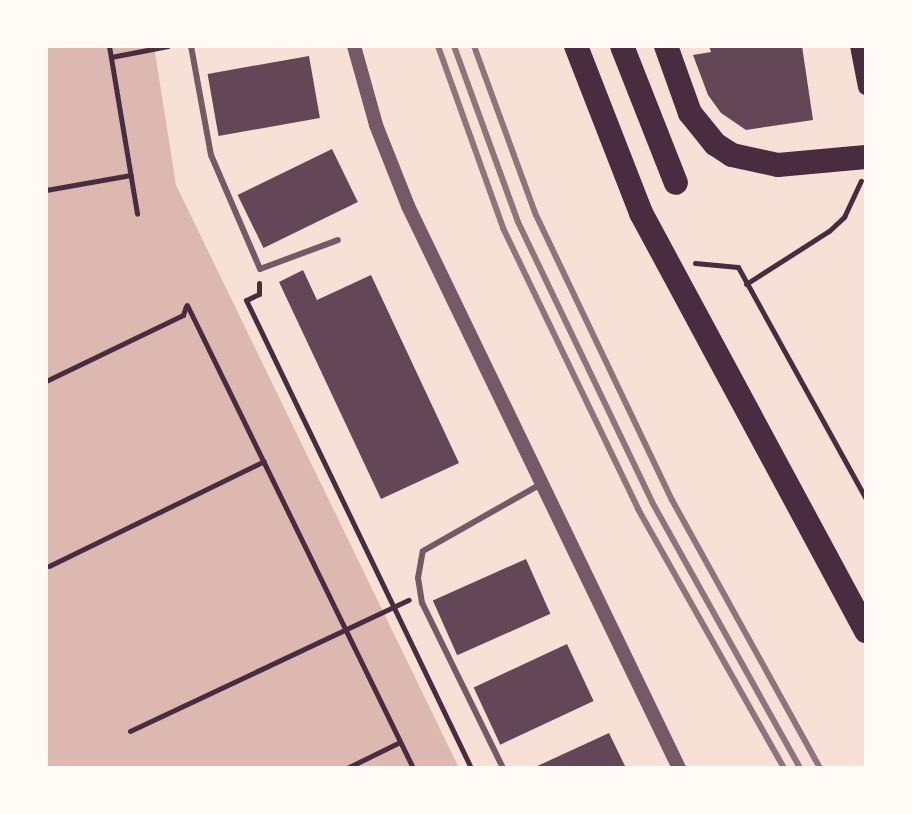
<!DOCTYPE html>
<style>
body{margin:0}
#map{position:relative;width:912px;height:814px;overflow:hidden;background:#f7e1d7;font-family:Barlow,sans-serif}
div>[style]{position:absolute}
.water>*{inset:0;background:#dcb8b0}
.building>*{inset:0;background:#644757;transform-origin:0 0}
.path>*{height:5px;margin:-2.5px;padding:0 2.5px;transform-origin:2.5px;border-radius:2.5px;background:#4a2c40}
.service>*{height:6px;margin:-3px;padding:0 3px;transform-origin:3px;border-radius:3px;background:#755966}
.tertiary>*{height:14px;margin:-7px;padding:0 7px;transform-origin:7px;border-radius:7px;background:#755966}
.secondary>*{height:16px;margin:-8px;padding:0 8px;transform-origin:8px;border-radius:8px;background:#4a2c40}
.motorway>*{height:24px;margin:-12px;padding:0 12px;transform-origin:12px;border-radius:12px;background:#4a2c40}
.rail>*{height:6px;margin:-3px;padding:0 3px;transform-origin:3px;border-radius:3px;background:#8f747c}
span{translate:-50% -50%;white-space:nowrap;text-align:center;line-height:1.15;-webkit-text-stroke:6px #fffaf5;paint-order:stroke}
.frame{position:absolute;inset:0;border:48px solid #fffaf5;pointer-events:none}
</style>
<div id="map">
<div class="water">
<i style="clip-path:polygon(46px 46px,154px 46px,176px 185px,459px 768px,46px 768px)"></i>
</div>
<div class="building">
<i style="clip-path:polygon(709px 46px,802px 46px,813px 120px,746px 130px,721px 113px,708px 95px,693px 55px,711px 52px)"></i>
<i style="left:309px;top:56px;width:63px;height:103px;rotate:80deg"></i>
<i style="left:332px;top:149px;width:59px;height:105px;rotate:64deg"></i>
<i style="clip-path:polygon(303px 270px,317px 300px,371px 275px,459px 463px,381px 499px,279px 282px)"></i>
<i style="left:526px;top:559px;width:60px;height:102px;rotate:66deg"></i>
<i style="left:567px;top:644px;width:63px;height:103px;rotate:65deg"></i>
<i style="clip-path:polygon(609px 733px,626px 768px,533px 768px)"></i>
</div>
<div class="path">
<i style="left:109px;top:46px;width:170px;rotate:80.5deg"></i>
<i style="left:111px;top:57px;width:58px;rotate:-10.9deg"></i>
<i style="left:46px;top:190px;width:86px;rotate:-10deg"></i>
<i style="left:695px;top:263px;width:43px;rotate:5.3deg"></i>
<i style="left:738px;top:267px;width:265px;rotate:61.1deg"></i>
<i style="left:259px;top:283px;width:11px;rotate:90deg"></i>
<i style="left:259px;top:294px;width:14px;rotate:155deg"></i>
<i style="left:246px;top:300px;width:519px;rotate:64.32deg"></i>
<i style="left:746px;top:284px;width:98px;rotate:-32.6deg"></i>
<i style="left:829px;top:231px;width:21px;rotate:-43deg"></i>
<i style="left:844px;top:217px;width:40px;rotate:-65deg"></i>
<i style="left:187px;top:305px;width:515px;rotate:63.98deg"></i>
<i style="left:46px;top:381px;width:152px;rotate:-25.7deg"></i>
<i style="left:183px;top:315px;width:9px;rotate:-72deg"></i>
<i style="left:49px;top:566px;width:239px;rotate:-26deg"></i>
<i style="left:130px;top:731px;width:308px;rotate:-25.2deg"></i>
<i style="left:347px;top:768px;width:59px;rotate:-26.1deg"></i>
</div>
<div class="service">
<i style="left:191px;top:46px;width:111px;rotate:79.6deg"></i>
<i style="left:211px;top:155px;width:124px;rotate:66.7deg"></i>
<i style="left:260px;top:269px;width:83px;rotate:-20.4deg"></i>
<i style="left:503px;top:768px;width:184px;rotate:-116.1deg"></i>
<i style="left:422px;top:603px;width:25px;rotate:-99deg"></i>
<i style="left:418px;top:578px;width:27px;rotate:-80deg"></i>
<i style="left:423px;top:551px;width:136px;rotate:-29.6deg"></i>
</div>
<div class="tertiary">
<i style="left:354px;top:46px;width:82px;rotate:74.4deg"></i>
<i style="left:376px;top:125px;width:87px;rotate:68.4deg"></i>
<i style="left:408px;top:206px;width:624px;rotate:64.26deg"></i>
</div>
<div class="secondary">
<i style="left:858px;top:46px;width:42px;rotate:79deg"></i>
</div>
<div class="motorway">
<i style="left:576px;top:46px;width:179px;rotate:68.7deg"></i>
<i style="left:641px;top:213px;width:475px;rotate:61.7deg"></i>
<i style="left:622px;top:46px;width:147px;rotate:68.5deg"></i>
<i style="left:666px;top:46px;width:71px;rotate:70.3deg"></i>
<i style="left:690px;top:113px;width:40px;rotate:51deg"></i>
<i style="left:715px;top:144px;width:20px;rotate:33deg"></i>
<i style="left:732px;top:155px;width:47px;rotate:12.3deg"></i>
<i style="left:778px;top:165px;width:88px;rotate:-5.2deg"></i>
</div>
<div class="rail">
<i style="left:438px;top:46px;width:193px;rotate:70.3deg"></i>
<i style="left:503px;top:228px;width:312px;rotate:64.3deg"></i>
<i style="left:638px;top:509px;width:297px;rotate:60.6deg"></i>
<i style="left:454px;top:46px;width:187px;rotate:70deg"></i>
<i style="left:518px;top:222px;width:310px;rotate:64.4deg"></i>
<i style="left:652px;top:502px;width:304px;rotate:60.9deg"></i>
<i style="left:474px;top:46px;width:180px;rotate:69.9deg"></i>
<i style="left:536px;top:215px;width:316px;rotate:64.5deg"></i>
<i style="left:672px;top:500px;width:306px;rotate:61.1deg"></i>
</div>
<div class="frame"></div>
</div>
